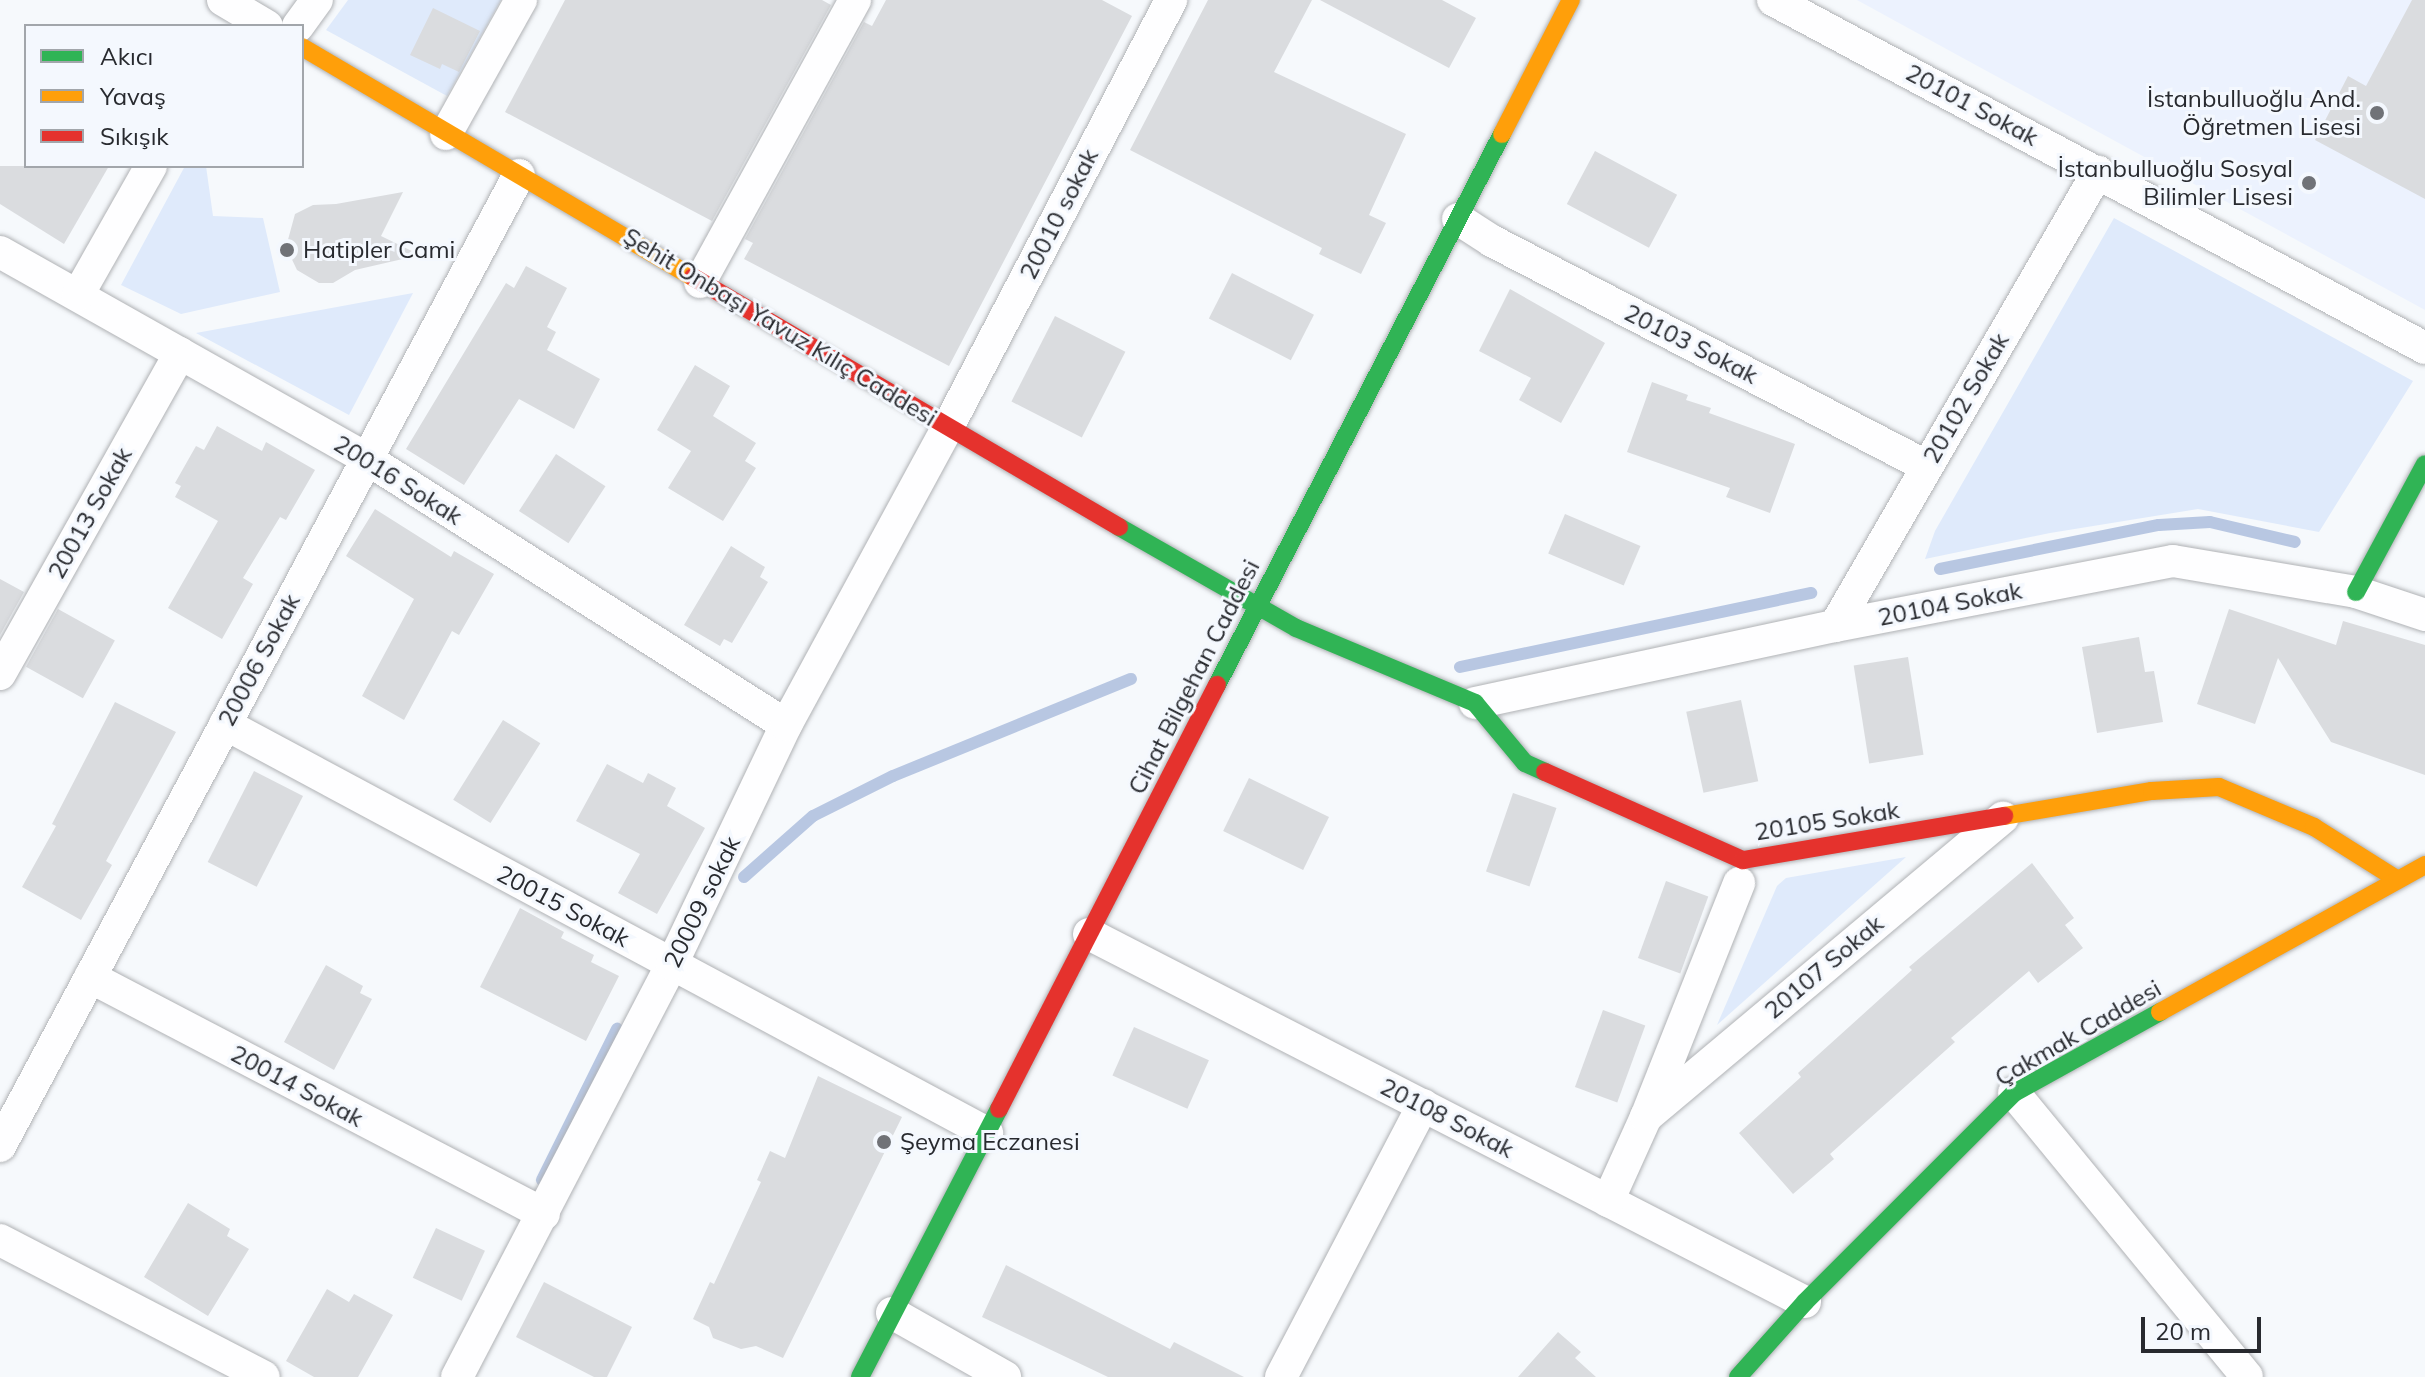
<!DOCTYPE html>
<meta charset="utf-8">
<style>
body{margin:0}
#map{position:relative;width:2425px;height:1377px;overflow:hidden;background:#f6f9fc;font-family:Mulish,sans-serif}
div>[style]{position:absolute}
.built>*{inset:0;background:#ecf2fe}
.green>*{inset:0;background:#dfeafb}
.stream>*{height:12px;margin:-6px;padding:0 6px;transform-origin:6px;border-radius:6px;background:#b8c7e2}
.building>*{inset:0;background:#dadcdf;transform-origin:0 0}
.roads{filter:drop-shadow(0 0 2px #b0b2b5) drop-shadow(0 0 2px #b0b2b5)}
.street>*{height:32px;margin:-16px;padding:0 16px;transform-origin:16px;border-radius:16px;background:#fefeff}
.fast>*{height:18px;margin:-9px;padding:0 9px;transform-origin:9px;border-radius:9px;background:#30b455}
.slow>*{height:18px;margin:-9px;padding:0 9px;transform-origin:9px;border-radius:9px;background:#ff9f0a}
.jam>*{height:18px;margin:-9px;padding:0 9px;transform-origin:9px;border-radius:9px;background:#e5322d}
.dots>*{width:22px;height:22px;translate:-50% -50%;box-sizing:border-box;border:4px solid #f4f8fe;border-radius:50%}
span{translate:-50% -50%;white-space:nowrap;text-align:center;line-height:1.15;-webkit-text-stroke:6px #f4f8fe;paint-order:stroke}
.poi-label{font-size:24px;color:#282a2f}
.right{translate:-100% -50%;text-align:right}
.left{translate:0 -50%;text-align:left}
.street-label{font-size:24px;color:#282a2f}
.legend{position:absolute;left:24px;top:24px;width:280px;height:144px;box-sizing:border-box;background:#f4f8fe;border:2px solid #a2a6ab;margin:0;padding:10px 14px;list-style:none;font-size:24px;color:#282a2f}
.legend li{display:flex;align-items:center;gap:16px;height:40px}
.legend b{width:40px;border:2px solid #a2a6ab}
.scale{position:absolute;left:2141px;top:1317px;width:120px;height:36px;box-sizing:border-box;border:4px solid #282a2f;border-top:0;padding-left:10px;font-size:24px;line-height:28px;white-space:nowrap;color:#282a2f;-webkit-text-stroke:6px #f4f8fe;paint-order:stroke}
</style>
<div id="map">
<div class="built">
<i style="clip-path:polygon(1857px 0,2425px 0,2425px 310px,1961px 57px)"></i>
</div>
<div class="green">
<i style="clip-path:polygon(348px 0,501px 0,447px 96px,326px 30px)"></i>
<i style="clip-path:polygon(185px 166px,206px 166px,213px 216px,263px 218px,280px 292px,181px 314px,121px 285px)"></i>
<i style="clip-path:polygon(2114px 218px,2413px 381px,2319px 532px,2198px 509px,2050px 533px,1925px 559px,1935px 531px)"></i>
<i style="clip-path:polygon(413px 293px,349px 415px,196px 333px)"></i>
<i style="clip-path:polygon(1906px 857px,1717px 1025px,1777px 886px,1786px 878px)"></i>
</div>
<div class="stream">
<i style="left:1940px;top:569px;width:223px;rotate:-11.4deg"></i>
<i style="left:2159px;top:525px;width:51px;rotate:-3.4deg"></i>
<i style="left:2210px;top:522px;width:87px;rotate:13.2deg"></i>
<i style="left:1460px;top:667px;width:359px;rotate:-11.9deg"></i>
<i style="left:744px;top:877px;width:92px;rotate:-41.5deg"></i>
<i style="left:813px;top:816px;width:89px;rotate:-26.6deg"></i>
<i style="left:893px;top:776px;width:257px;rotate:-22.2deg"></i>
<i style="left:542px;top:1180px;width:169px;rotate:-63.6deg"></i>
</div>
<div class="building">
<i style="clip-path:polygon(565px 0,822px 0,831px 5px,712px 221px,505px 112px)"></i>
<i style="clip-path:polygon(886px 0,1102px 0,1132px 16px,949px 366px,744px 259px,753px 243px,745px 239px,864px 22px,872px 26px)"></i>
<i style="clip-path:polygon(1208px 0,1312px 0,1274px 72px,1406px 134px,1369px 215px,1386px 223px,1361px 274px,1319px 254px,1322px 248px,1130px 150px)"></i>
<i style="clip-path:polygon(1320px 0,1442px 0,1476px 18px,1449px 68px)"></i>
<i style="clip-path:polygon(2412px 0,2425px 0,2425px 199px,2315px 140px,2348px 76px,2366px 86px)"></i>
<i style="clip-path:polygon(433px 8px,480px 31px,459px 72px,442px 64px,440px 69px,410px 55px)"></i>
<i style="left:1595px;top:151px;width:93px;height:60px;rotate:28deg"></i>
<i style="clip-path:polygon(0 166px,109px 166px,64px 244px,0 204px)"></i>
<i style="clip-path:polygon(403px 192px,381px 236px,420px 255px,355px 270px,333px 283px,319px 283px,297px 270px,286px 247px,295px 214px,313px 205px,336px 204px)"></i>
<i style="clip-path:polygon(526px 266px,567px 288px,547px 327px,556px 332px,547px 350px,600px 379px,574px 429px,519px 399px,464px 485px,406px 449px,506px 283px,514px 288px)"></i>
<i style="left:1232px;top:273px;width:92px;height:51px;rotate:27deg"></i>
<i style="clip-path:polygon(1510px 289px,1605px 343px,1561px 423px,1519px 400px,1531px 378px,1479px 351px)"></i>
<i style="left:1055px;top:316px;width:79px;height:96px;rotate:27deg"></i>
<i style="clip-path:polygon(695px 365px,730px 386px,713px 416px,756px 443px,745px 461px,756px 468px,723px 521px,668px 488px,691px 451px,657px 430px)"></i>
<i style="clip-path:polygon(1652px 382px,1688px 395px,1686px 400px,1711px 408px,1709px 413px,1795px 444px,1770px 513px,1726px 497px,1730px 488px,1627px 452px)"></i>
<i style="clip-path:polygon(217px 426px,262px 451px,266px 442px,315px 470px,286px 520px,280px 517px,243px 578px,253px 584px,222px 639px,168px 608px,218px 521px,175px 497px,181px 486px,175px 483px,196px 446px,204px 450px)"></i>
<i style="left:556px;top:454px;width:59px;height:68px;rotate:33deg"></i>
<i style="clip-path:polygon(375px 509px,451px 557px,454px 551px,494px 574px,459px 635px,452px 631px,404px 720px,362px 696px,414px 599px,346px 556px)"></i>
<i style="left:1565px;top:514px;width:82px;height:43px;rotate:23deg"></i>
<i style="clip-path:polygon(731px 546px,765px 567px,760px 577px,768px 582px,732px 643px,724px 639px,720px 646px,684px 625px)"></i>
<i style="clip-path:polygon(0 579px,24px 592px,0 635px)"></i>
<i style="left:58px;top:609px;width:65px;height:66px;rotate:29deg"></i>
<i style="clip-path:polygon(2229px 609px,2336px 645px,2343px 621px,2425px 645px,2425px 775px,2331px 742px,2278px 658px,2255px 724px,2197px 704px)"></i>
<i style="clip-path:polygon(2139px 637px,2145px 672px,2154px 671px,2163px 722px,2097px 733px,2082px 647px)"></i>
<i style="left:1908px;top:657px;width:99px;height:55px;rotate:81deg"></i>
<i style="left:1741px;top:700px;width:83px;height:56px;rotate:78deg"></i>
<i style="clip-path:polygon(115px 702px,176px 732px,106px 861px,112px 865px,81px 920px,22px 887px,56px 826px,52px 824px)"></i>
<i style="left:503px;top:720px;width:44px;height:94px;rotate:32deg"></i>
<i style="clip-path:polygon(607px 764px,643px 783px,648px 773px,676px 788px,667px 806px,705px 828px,657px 914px,618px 893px,640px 854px,576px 821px)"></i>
<i style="left:254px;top:771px;width:55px;height:102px;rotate:27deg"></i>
<i style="left:1249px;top:778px;width:89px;height:59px;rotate:26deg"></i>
<i style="left:1513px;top:793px;width:46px;height:83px;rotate:19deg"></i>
<i style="clip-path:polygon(2032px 863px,2074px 918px,2065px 925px,2083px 948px,2038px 983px,2029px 971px,1951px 1038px,1955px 1042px,1830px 1154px,1834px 1159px,1793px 1194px,1739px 1133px,1801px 1077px,1798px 1073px,1912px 970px,1909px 967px)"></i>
<i style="left:1666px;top:881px;width:45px;height:82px;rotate:20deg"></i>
<i style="clip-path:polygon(520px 908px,564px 932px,561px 938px,594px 955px,591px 962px,619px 976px,586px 1041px,480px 987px)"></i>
<i style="clip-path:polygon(326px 965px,363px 986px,360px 993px,372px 999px,334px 1070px,284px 1042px)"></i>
<i style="left:1603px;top:1010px;width:45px;height:82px;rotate:20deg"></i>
<i style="left:1134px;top:1027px;width:82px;height:53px;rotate:24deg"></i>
<i style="clip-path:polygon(818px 1076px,902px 1117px,783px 1358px,756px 1346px,741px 1349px,713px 1338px,709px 1327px,693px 1319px,710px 1282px,714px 1284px,761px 1182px,757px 1180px,770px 1151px,785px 1158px)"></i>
<i style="clip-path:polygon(188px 1203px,230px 1229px,227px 1236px,249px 1249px,208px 1316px,144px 1277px)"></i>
<i style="left:436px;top:1228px;width:54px;height:55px;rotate:25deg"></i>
<i style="clip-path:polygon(1006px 1265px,1170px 1349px,1174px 1342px,1244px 1377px,1108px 1377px,982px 1317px)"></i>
<i style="clip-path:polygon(544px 1282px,632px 1327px,607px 1377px,594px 1377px,516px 1337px)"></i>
<i style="clip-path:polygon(327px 1289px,349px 1302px,354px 1294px,393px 1315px,358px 1377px,314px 1377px,286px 1361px)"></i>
<i style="clip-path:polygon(1558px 1332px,1581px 1352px,1575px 1358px,1596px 1377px,1518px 1377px)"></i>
</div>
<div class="roads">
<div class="street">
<i style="left:223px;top:0;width:51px;rotate:30.6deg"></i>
<i style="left:1773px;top:0;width:739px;rotate:28.09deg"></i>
<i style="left:298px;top:26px;width:32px;rotate:-54deg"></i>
<i style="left:446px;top:134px;width:154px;rotate:-60.8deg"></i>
<i style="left:1458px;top:219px;width:40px;rotate:32.9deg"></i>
<i style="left:1492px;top:241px;width:489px;rotate:27.4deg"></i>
<i style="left:0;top:252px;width:421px;rotate:29.4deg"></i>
<i style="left:367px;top:459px;width:496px;rotate:32.4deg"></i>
<i style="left:700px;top:282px;width:322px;rotate:-61.2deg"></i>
<i style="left:78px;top:295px;width:148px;rotate:-60.5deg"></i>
<i style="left:1835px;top:626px;width:525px;rotate:-59.92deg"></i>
<i style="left:0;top:674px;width:368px;rotate:-60.7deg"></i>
<i style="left:1475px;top:703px;width:368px;rotate:-12.1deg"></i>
<i style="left:1835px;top:626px;width:344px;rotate:-10.9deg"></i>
<i style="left:2173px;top:561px;width:186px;rotate:9.6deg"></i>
<i style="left:2356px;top:592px;width:73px;rotate:18.4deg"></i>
<i style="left:225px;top:724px;width:865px;rotate:28.22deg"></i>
<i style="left:1089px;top:934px;width:805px;rotate:27.2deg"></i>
<i style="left:90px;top:977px;width:512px;rotate:27.57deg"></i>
<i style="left:2014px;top:1093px;width:367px;rotate:50.6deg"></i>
<i style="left:1646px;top:1117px;width:466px;rotate:-40deg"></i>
<i style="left:0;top:1146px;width:1101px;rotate:-61.88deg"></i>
<i style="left:1608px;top:1201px;width:92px;rotate:-65.7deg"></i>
<i style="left:1646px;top:1117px;width:252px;rotate:-68.3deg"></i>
<i style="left:0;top:1240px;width:297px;rotate:27.4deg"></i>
<i style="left:892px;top:1313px;width:130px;rotate:29.5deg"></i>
<i style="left:457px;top:1377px;width:466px;rotate:-62.5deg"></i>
<i style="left:672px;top:964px;width:265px;rotate:-64.5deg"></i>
<i style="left:786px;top:725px;width:339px;rotate:-61.5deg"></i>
<i style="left:948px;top:427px;width:482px;rotate:-62.4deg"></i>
<i style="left:1281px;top:1377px;width:307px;rotate:-62.4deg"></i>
</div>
<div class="fast">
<i style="left:1119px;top:527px;width:204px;rotate:29.7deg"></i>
<i style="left:1296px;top:628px;width:194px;rotate:22.7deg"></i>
<i style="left:1475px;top:703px;width:78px;rotate:50.2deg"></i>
<i style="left:1525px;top:763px;width:22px;rotate:24deg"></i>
<i style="left:2356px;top:592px;width:145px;rotate:-61.7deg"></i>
<i style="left:1217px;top:685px;width:620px;rotate:-62.65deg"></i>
<i style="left:860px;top:1377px;width:302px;rotate:-62.6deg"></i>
<i style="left:1738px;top:1377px;width:101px;rotate:-48.2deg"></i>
<i style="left:1805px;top:1302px;width:296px;rotate:-45deg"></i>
<i style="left:2014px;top:1093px;width:167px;rotate:-29deg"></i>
</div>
<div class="slow">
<i style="left:302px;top:47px;width:454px;rotate:30.5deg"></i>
<i style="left:1502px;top:134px;width:151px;rotate:-62.8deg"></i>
<i style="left:2004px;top:816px;width:150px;rotate:-9.6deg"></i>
<i style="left:2152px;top:791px;width:67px;rotate:-3.4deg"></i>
<i style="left:2219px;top:787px;width:103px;rotate:22.8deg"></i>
<i style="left:2314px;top:827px;width:99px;rotate:32.2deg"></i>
<i style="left:2160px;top:1012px;width:303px;rotate:-29deg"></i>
</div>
<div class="jam">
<i style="left:693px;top:277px;width:494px;rotate:30.4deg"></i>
<i style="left:1545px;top:772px;width:217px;rotate:24deg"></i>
<i style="left:1743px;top:860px;width:265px;rotate:-9.6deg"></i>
<i style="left:999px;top:1109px;width:477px;rotate:-62.8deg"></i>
</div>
</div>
<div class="dots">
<i style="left:2377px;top:113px;background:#707277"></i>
<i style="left:2309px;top:183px;background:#707277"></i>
<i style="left:287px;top:250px;background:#707277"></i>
<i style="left:884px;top:1142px;background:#707277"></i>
</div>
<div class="poi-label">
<span class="right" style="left:2361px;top:113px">İstanbulluoğlu And.<br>Öğretmen Lisesi</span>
<span class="right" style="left:2293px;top:183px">İstanbulluoğlu Sosyal<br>Bilimler Lisesi</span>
<span class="left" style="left:303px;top:250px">Hatipler Cami</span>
<span class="left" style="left:900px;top:1142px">Şeyma Eczanesi</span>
</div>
<div class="street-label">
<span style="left:1972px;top:105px;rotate:28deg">20101 Sokak</span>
<span style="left:1059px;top:214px;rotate:-63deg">20010 sokak</span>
<span style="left:780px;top:327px;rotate:31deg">Şehit Onbaşı Yavuz Kılıç Caddesi</span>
<span style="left:1691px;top:344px;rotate:27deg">20103 Sokak</span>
<span style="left:1966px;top:398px;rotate:-60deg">20102 Sokak</span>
<span style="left:398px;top:480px;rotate:32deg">20016 Sokak</span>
<span style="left:90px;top:513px;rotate:-61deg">20013 Sokak</span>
<span style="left:1950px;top:604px;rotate:-11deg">20104 Sokak</span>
<span style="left:259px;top:660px;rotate:-62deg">20006 Sokak</span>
<span style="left:1194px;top:677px;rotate:-63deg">Cihat Bilgehan Caddesi</span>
<span style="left:1827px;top:821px;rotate:-9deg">20105 Sokak</span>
<span style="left:702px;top:902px;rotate:-64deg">20009 sokak</span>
<span style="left:563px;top:906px;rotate:28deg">20015 Sokak</span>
<span style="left:1824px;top:967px;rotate:-40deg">20107 Sokak</span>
<span style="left:2078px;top:1033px;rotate:-30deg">Çakmak Caddesi</span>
<span style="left:297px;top:1086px;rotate:28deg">20014 Sokak</span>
<span style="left:1447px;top:1118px;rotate:27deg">20108 Sokak</span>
</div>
<ul class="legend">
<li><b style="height:10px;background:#30b455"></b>Akıcı</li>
<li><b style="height:10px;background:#ff9f0a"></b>Yavaş</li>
<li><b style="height:10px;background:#e5322d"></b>Sıkışık</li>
</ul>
<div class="scale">20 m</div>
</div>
